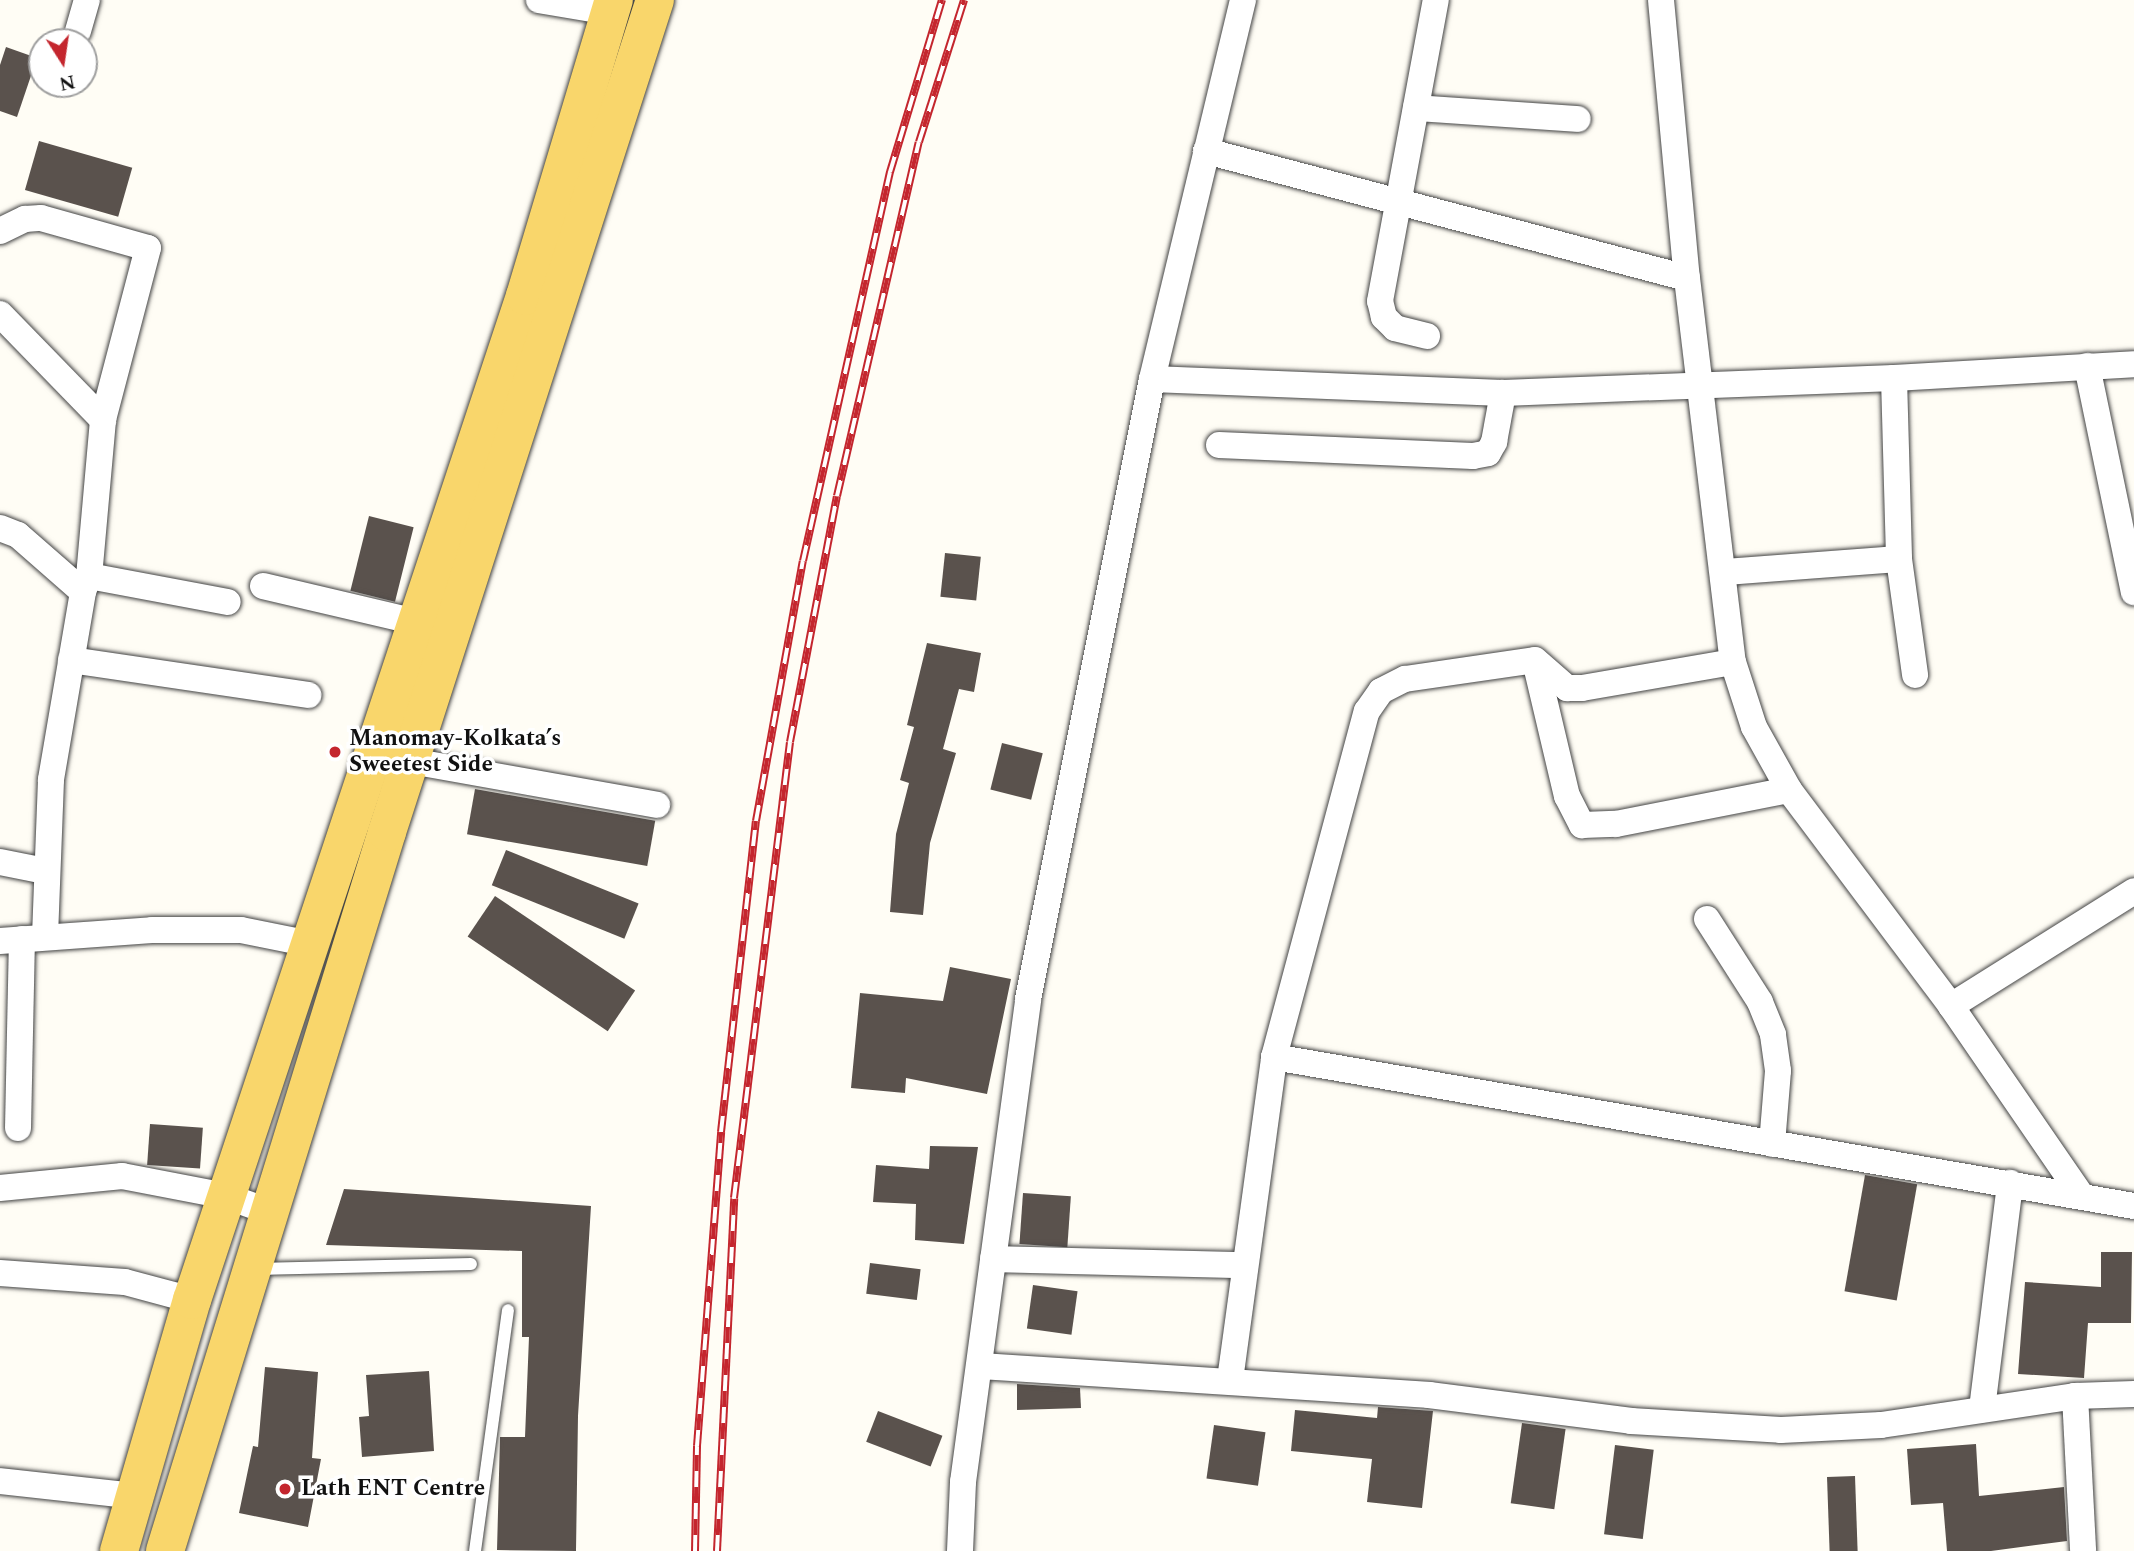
<!DOCTYPE html>
<meta charset="utf-8">
<style>
body{margin:0}
#map{position:relative;width:2134px;height:1551px;overflow:hidden;background:#fffdf5;font-family:Spectral,serif}
div>[style]{position:absolute}
.building>*{inset:0;background:#5a524d;transform-origin:0 0}
.roads{filter:drop-shadow(0 0 2px #444) drop-shadow(0 0 2px #444)}
.lane>*{height:12px;margin:-6px;padding:0 6px;transform-origin:6px;border-radius:6px;background:#fff}
.street>*{height:26px;margin:-13px;padding:0 13px;transform-origin:13px;border-radius:13px;background:#fff}
.primary>*{height:38px;margin:-19px;padding:0 19px;transform-origin:19px;border-radius:19px;background:#f9d66b}
.rail>*{height:8px;margin-top:-4px;transform-origin:0;background:repeating-linear-gradient(90deg,#fff 0 16px,#c4262e 0 32px);box-sizing:border-box;border-block:2px solid #c4262e}
.dots>*{width:19px;height:19px;translate:-50% -50%;box-sizing:border-box;border:4px solid #fff;border-radius:50%}
span{translate:-50% -50%;white-space:nowrap;text-align:center;line-height:1.15;-webkit-text-stroke:7px #fff;paint-order:stroke}
.poi-label{font-size:23px;color:#111;font-weight:700}
.left{translate:0 -50%;text-align:left}
.north{position:absolute;left:28px;top:28px;width:70px;height:70px;box-sizing:border-box;background:#fff;border:2px solid #a0a0a0;border-radius:50%;rotate:168deg;font-size:19px;font-weight:700;line-height:28px;text-align:center;color:#111}
.north::after{content:'';display:block;margin:auto;width:24px;height:32px;background:#c4262e;clip-path:polygon(50% 0,100% 100%,50% 72%,0 100%)}
</style>
<div id="map">
<div class="building">
<i style="clip-path:polygon(6px 47px,37px 58px,17px 117px,0 111px,0 65px)"></i>
<i style="left:39px;top:141px;width:97px;height:51px;rotate:16deg"></i>
<i style="left:369px;top:516px;width:46px;height:77px;rotate:14deg"></i>
<i style="left:945px;top:553px;width:36px;height:44px;rotate:6deg"></i>
<i style="clip-path:polygon(927px 643px,981px 653px,974px 692px,959px 689px,943px 749px,956px 753px,930px 843px,923px 915px,890px 912px,896px 834px,909px 783px,900px 780px,914px 727px,907px 725px)"></i>
<i style="left:1002px;top:743px;width:42px;height:48px;rotate:14deg"></i>
<i style="left:475px;top:789px;width:183px;height:46px;rotate:10deg"></i>
<i style="left:506px;top:850px;width:143px;height:38px;rotate:22deg"></i>
<i style="left:495px;top:896px;width:169px;height:49px;rotate:34deg"></i>
<i style="clip-path:polygon(950px 967px,1011px 979px,987px 1094px,906px 1078px,905px 1093px,851px 1088px,860px 993px,943px 1001px)"></i>
<i style="left:150px;top:1124px;width:53px;height:41px;rotate:4deg"></i>
<i style="clip-path:polygon(930px 1146px,978px 1147px,964px 1244px,915px 1240px,916px 1204px,873px 1202px,876px 1165px,929px 1169px)"></i>
<i style="left:1865px;top:1175px;width:53px;height:118px;rotate:10deg"></i>
<i style="clip-path:polygon(344px 1189px,591px 1206px,578px 1416px,576px 1551px,497px 1550px,500px 1437px,525px 1437px,529px 1337px,522px 1337px,522px 1251px,326px 1245px)"></i>
<i style="left:1023px;top:1193px;width:48px;height:51px;rotate:4deg"></i>
<i style="clip-path:polygon(2101px 1252px,2132px 1252px,2131px 1323px,2088px 1323px,2084px 1378px,2018px 1374px,2025px 1282px,2101px 1287px)"></i>
<i style="left:870px;top:1263px;width:51px;height:31px;rotate:7deg"></i>
<i style="left:1033px;top:1285px;width:45px;height:44px;rotate:8deg"></i>
<i style="clip-path:polygon(265px 1367px,318px 1372px,312px 1458px,321px 1459px,308px 1527px,239px 1513px,253px 1446px,258px 1447px)"></i>
<i style="clip-path:polygon(429px 1371px,434px 1451px,362px 1457px,359px 1417px,369px 1416px,366px 1375px)"></i>
<i style="clip-path:polygon(1017px 1384px,1080px 1388px,1081px 1408px,1017px 1410px)"></i>
<i style="clip-path:polygon(1378px 1407px,1433px 1411px,1422px 1508px,1367px 1502px,1372px 1459px,1291px 1451px,1295px 1410px,1377px 1418px)"></i>
<i style="left:878px;top:1411px;width:69px;height:33px;rotate:21deg"></i>
<i style="left:1522px;top:1423px;width:44px;height:81px;rotate:8deg"></i>
<i style="left:1214px;top:1425px;width:52px;height:54px;rotate:8deg"></i>
<i style="clip-path:polygon(1976px 1444px,1979px 1496px,2064px 1487px,2067px 1541px,1991px 1551px,1947px 1551px,1943px 1503px,1911px 1505px,1907px 1449px)"></i>
<i style="left:1615px;top:1445px;width:39px;height:90px;rotate:7deg"></i>
<i style="left:1855px;top:1476px;width:75px;height:28px;rotate:88deg"></i>
</div>
<div class="roads">
<div class="lane">
<i style="left:256px;top:1269px;width:215px;rotate:-1.3deg"></i>
<i style="left:475px;top:1551px;width:243px;rotate:-82.2deg"></i>
</div>
<div class="street">
<i style="left:539px;top:0;width:72px;rotate:9.6deg"></i>
<i style="left:1661px;top:0;width:279px;rotate:84.7deg"></i>
<i style="left:1687px;top:278px;width:387px;rotate:83.2deg"></i>
<i style="left:1733px;top:662px;width:68px;rotate:72.1deg"></i>
<i style="left:1754px;top:727px;width:72px;rotate:60.9deg"></i>
<i style="left:1789px;top:790px;width:270px;rotate:53.1deg"></i>
<i style="left:1951px;top:1006px;width:228px;rotate:55.5deg"></i>
<i style="left:78px;top:31px;width:32px;rotate:-74deg"></i>
<i style="left:1416px;top:108px;width:162px;rotate:3.9deg"></i>
<i style="left:1206px;top:151px;width:497px;rotate:14.8deg"></i>
<i style="left:0;top:231px;width:28px;rotate:-26deg"></i>
<i style="left:25px;top:219px;width:16px;rotate:-4deg"></i>
<i style="left:41px;top:218px;width:111px;rotate:15.7deg"></i>
<i style="left:148px;top:248px;width:178px;rotate:104.7deg"></i>
<i style="left:103px;top:420px;width:157px;rotate:95.1deg"></i>
<i style="left:89px;top:576px;width:17px;rotate:111deg"></i>
<i style="left:0;top:314px;width:148px;rotate:45.8deg"></i>
<i style="left:1427px;top:336px;width:33px;rotate:-166deg"></i>
<i style="left:1395px;top:328px;width:16px;rotate:-135deg"></i>
<i style="left:1384px;top:317px;width:16px;rotate:-104deg"></i>
<i style="left:1380px;top:301px;width:306px;rotate:-79.5deg"></i>
<i style="left:2087px;top:366px;width:231px;rotate:78.3deg"></i>
<i style="left:1894px;top:378px;width:181px;rotate:88.4deg"></i>
<i style="left:1899px;top:559px;width:117px;rotate:82.1deg"></i>
<i style="left:1152px;top:379px;width:351px;rotate:2.3deg"></i>
<i style="left:1503px;top:393px;width:391px;rotate:-2.2deg"></i>
<i style="left:1894px;top:378px;width:240px;rotate:-3.3deg"></i>
<i style="left:1219px;top:445px;width:254px;rotate:2.5deg"></i>
<i style="left:1473px;top:456px;width:15px;rotate:-11deg"></i>
<i style="left:1488px;top:453px;width:13px;rotate:-61deg"></i>
<i style="left:1494px;top:442px;width:50px;rotate:-79.6deg"></i>
<i style="left:0;top:528px;width:19px;rotate:21deg"></i>
<i style="left:18px;top:535px;width:86px;rotate:41.2deg"></i>
<i style="left:83px;top:592px;width:191px;rotate:99.7deg"></i>
<i style="left:51px;top:780px;width:157px;rotate:92.2deg"></i>
<i style="left:1725px;top:572px;width:174px;rotate:-4.3deg"></i>
<i style="left:89px;top:576px;width:141px;rotate:10.6deg"></i>
<i style="left:263px;top:586px;width:157px;rotate:13.2deg"></i>
<i style="left:71px;top:660px;width:240px;rotate:8.4deg"></i>
<i style="left:1535px;top:661px;width:139px;rotate:76.7deg"></i>
<i style="left:1567px;top:796px;width:33px;rotate:63deg"></i>
<i style="left:1582px;top:825px;width:34px;rotate:-2deg"></i>
<i style="left:1616px;top:824px;width:176px;rotate:-11.1deg"></i>
<i style="left:411px;top:761px;width:250px;rotate:10.1deg"></i>
<i style="left:0;top:862px;width:46px;rotate:11.3deg"></i>
<i style="left:1707px;top:919px;width:98px;rotate:57.4deg"></i>
<i style="left:1760px;top:1002px;width:35px;rotate:68deg"></i>
<i style="left:1773px;top:1035px;width:36px;rotate:82deg"></i>
<i style="left:1778px;top:1071px;width:73px;rotate:94.7deg"></i>
<i style="left:0;top:941px;width:152px;rotate:-4.1deg"></i>
<i style="left:152px;top:930px;width:89px"></i>
<i style="left:241px;top:930px;width:71px;rotate:11.3deg"></i>
<i style="left:1951px;top:1006px;width:216px;rotate:-32.1deg"></i>
<i style="left:1274px;top:1057px;width:873px;rotate:9.83deg"></i>
<i style="left:18px;top:1128px;width:189px;rotate:-88.8deg"></i>
<i style="left:0;top:1188px;width:123px;rotate:-5.6deg"></i>
<i style="left:122px;top:1176px;width:106px;rotate:10.9deg"></i>
<i style="left:226px;top:1196px;width:47px;rotate:20deg"></i>
<i style="left:993px;top:1259px;width:249px;rotate:1.4deg"></i>
<i style="left:0;top:1273px;width:125px;rotate:4.1deg"></i>
<i style="left:125px;top:1282px;width:69px;rotate:15deg"></i>
<i style="left:982px;top:1366px;width:448px;rotate:3.7deg"></i>
<i style="left:1429px;top:1395px;width:204px;rotate:7.3deg"></i>
<i style="left:1631px;top:1421px;width:150px;rotate:3.4deg"></i>
<i style="left:1781px;top:1430px;width:100px;rotate:-2.9deg"></i>
<i style="left:1881px;top:1425px;width:196px;rotate:-8.5deg"></i>
<i style="left:2075px;top:1396px;width:59px;rotate:-1.9deg"></i>
<i style="left:1230px;top:1380px;width:326px;rotate:-82.2deg"></i>
<i style="left:1274px;top:1057px;width:358px;rotate:-75deg"></i>
<i style="left:1367px;top:711px;width:24px;rotate:-55deg"></i>
<i style="left:1381px;top:691px;width:27px;rotate:-27deg"></i>
<i style="left:1405px;top:679px;width:131px;rotate:-8.3deg"></i>
<i style="left:1535px;top:660px;width:43px;rotate:41.2deg"></i>
<i style="left:1567px;top:688px;width:15px"></i>
<i style="left:1582px;top:688px;width:153px;rotate:-9.8deg"></i>
<i style="left:2075px;top:1396px;width:155px;rotate:87deg"></i>
<i style="left:1982px;top:1409px;width:228px;rotate:-82.9deg"></i>
<i style="left:0;top:1481px;width:136px;rotate:6.3deg"></i>
<i style="left:960px;top:1551px;width:69px;rotate:-87.5deg"></i>
<i style="left:963px;top:1482px;width:487px;rotate:-82.3deg"></i>
<i style="left:1028px;top:999px;width:632px;rotate:-78.69deg"></i>
<i style="left:1152px;top:379px;width:390px;rotate:-76.5deg"></i>
</div>
<div class="primary">
<i style="left:119px;top:1551px;width:261px;rotate:-73.8deg"></i>
<i style="left:192px;top:1300px;width:1058px;rotate:-71.65deg"></i>
<i style="left:525px;top:296px;width:309px;rotate:-73.3deg"></i>
<i style="left:165px;top:1551px;width:752px;rotate:-72.84deg"></i>
<i style="left:387px;top:832px;width:874px;rotate:-72.15deg"></i>
</div>
</div>
<div class="rail">
<i style="left:695px;top:1551px;width:105px;rotate:-88.9deg"></i>
<i style="left:697px;top:1446px;width:315px;rotate:-85.6deg"></i>
<i style="left:721px;top:1132px;width:313px;rotate:-83.6deg"></i>
<i style="left:756px;top:821px;width:264px;rotate:-79.8deg"></i>
<i style="left:803px;top:561px;width:399px;rotate:-77.4deg"></i>
<i style="left:890px;top:172px;width:180px;rotate:-73.2deg"></i>
<i style="left:717px;top:1551px;width:353px;rotate:-87.2deg"></i>
<i style="left:734px;top:1198px;width:459px;rotate:-83deg"></i>
<i style="left:790px;top:742px;width:250px;rotate:-79.2deg"></i>
<i style="left:837px;top:496px;width:363px;rotate:-77deg"></i>
<i style="left:919px;top:142px;width:149px;rotate:-72.4deg"></i>
</div>
<div class="dots">
<i style="left:335px;top:752px;background:#c4262e"></i>
<i style="left:285px;top:1489px;background:#c4262e"></i>
</div>
<div class="poi-label">
<span class="left" style="left:349px;top:752px">Manomay-Kolkata’s<br>Sweetest Side</span>
<span class="left" style="left:301px;top:1489px">Lath ENT Centre</span>
</div>
<div class="north">N</div>
</div>
